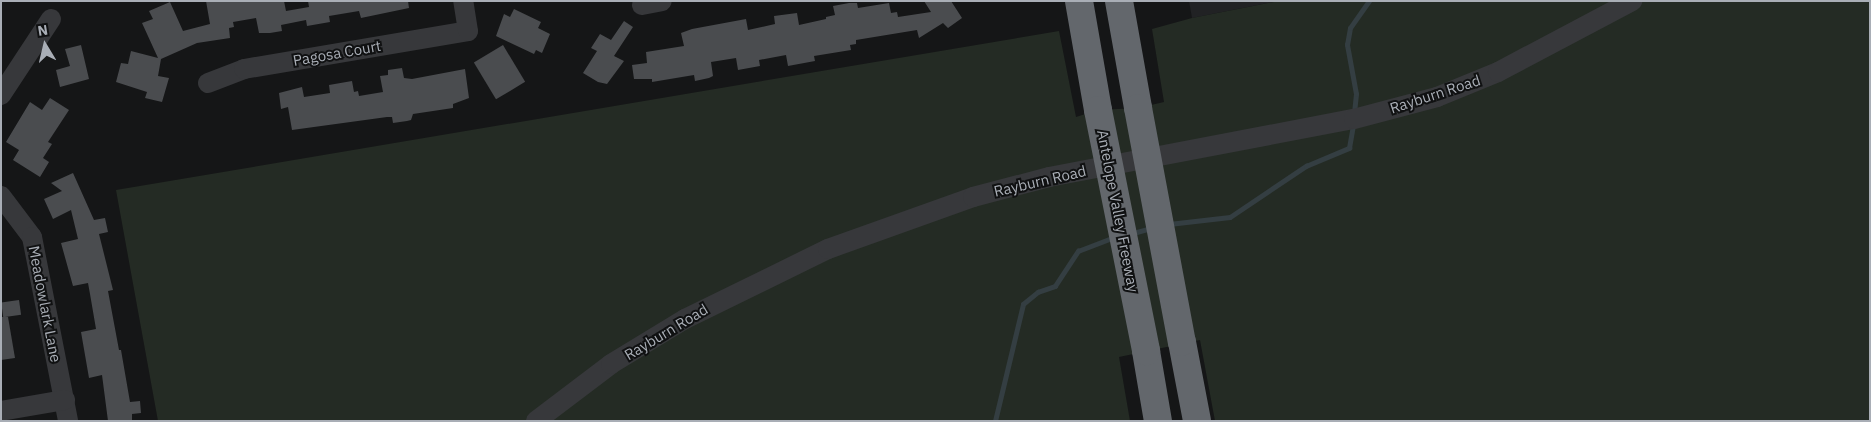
<!DOCTYPE html>
<style>
body{margin:0}
#map{position:relative;width:1871px;height:422px;overflow:hidden;background:#151617;font-family:"IBM Plex Sans",sans-serif}
div>[style]{position:absolute}
.built>*{inset:0;background:#212224}
.green>*{inset:0;background:#242b24}
.stream>*{height:4.5px;margin:-2.25px;padding:0 2.25px;transform-origin:2.25px;border-radius:2.25px;background:#343e42}
.building>*{inset:0;background:#4a4c4f;transform-origin:0 0}
.minor>*{height:20px;margin:-10px;padding:0 10px;transform-origin:10px;border-radius:10px;background:#37383b}
.highway>*{height:28px;margin:-14px;padding:0 14px;transform-origin:14px;border-radius:14px;background:#63676c}
.highway-bridge>*{height:28px;margin:-14px;padding:0 14px;transform-origin:14px;border-radius:14px;background:#63676c}
span{translate:-50% -50%;white-space:nowrap;text-align:center;line-height:1.15;-webkit-text-stroke:4px #101112;paint-order:stroke}
.street-label{font-size:15px;color:#a9aeb6}
.frame{position:absolute;inset:0;border:2px solid #a9aeb6;pointer-events:none}
.north{position:absolute;left:20px;top:20px;width:50px;height:50px;-webkit-text-stroke:4px #101112;paint-order:stroke;rotate:351deg;font-size:14px;font-weight:700;line-height:20px;text-align:center;color:#a9aeb6}
.north::after{content:'';display:block;margin:auto;width:18px;height:22px;background:#a9aeb6;clip-path:polygon(50% 0,100% 100%,50% 72%,0 100%)}
</style>
<div id="map">
<div class="built">
<i style="clip-path:polygon(1189px 1px,1279px 1px,1192px 18px)"></i>
</div>
<div class="green">
<i style="clip-path:polygon(1279px 1px,1870px 1px,1870px 421px,1215px 421px,1200px 340px,1119px 357px,1130px 421px,158px 421px,116px 190px,1059px 31px,1076px 117px,1098px 110px,1138px 108px,1164px 102px,1152px 29px,1192px 18px)"></i>
</div>
<div class="stream">
<i style="left:1354px;top:113px;width:19px;rotate:-84deg"></i>
<i style="left:1356px;top:94px;width:50px;rotate:-100.4deg"></i>
<i style="left:1347px;top:45px;width:17px;rotate:-80deg"></i>
<i style="left:1350px;top:28px;width:33px;rotate:-55deg"></i>
<i style="left:1169px;top:224px;width:61px;rotate:-6.5deg"></i>
<i style="left:1230px;top:217px;width:92px;rotate:-33.9deg"></i>
<i style="left:1306px;top:166px;width:47px;rotate:-22.7deg"></i>
<i style="left:1349px;top:148px;width:22px;rotate:-80deg"></i>
<i style="left:1133px;top:233px;width:20px;rotate:-15deg"></i>
<i style="left:995px;top:421px;width:120px;rotate:-76.5deg"></i>
<i style="left:1023px;top:304px;width:19px;rotate:-39deg"></i>
<i style="left:1038px;top:292px;width:18px;rotate:-19deg"></i>
<i style="left:1055px;top:286px;width:42px;rotate:-56.7deg"></i>
<i style="left:1078px;top:251px;width:40px;rotate:-21deg"></i>
</div>
<div class="building">
<i style="clip-path:polygon(206px 1px,284px 1px,286px 11px,309px 7px,308px 1px,408px 1px,409px 8px,361px 18px,359px 11px,329px 16px,330px 22px,307px 26px,306px 20px,281px 25px,282px 31px,270px 33px,259px 33px,256px 18px,233px 22px,234px 27px,229px 28px,230px 38px,197px 43px,161px 59px,158px 76px,169px 78px,162px 102px,145px 98px,147px 92px,116px 82px,121px 63px,128px 64px,131px 51px,158px 58px,142px 23px,153px 19px,149px 11px,170px 2px,183px 31px,210px 24px)"></i>
<i style="clip-path:polygon(924px 1px,951px 1px,962px 18px,948px 28px,943px 23px,919px 38px,917px 30px,856px 40px,856px 44px,850px 45px,851px 50px,814px 56px,815px 61px,788px 66px,786px 55px,759px 60px,760px 66px,738px 70px,736px 58px,711px 62px,713px 76px,709px 78px,695px 81px,694px 75px,652px 82px,652px 79px,634px 79px,632px 65px,647px 63px,646px 52px,684px 46px,681px 33px,692px 29px,746px 19px,748px 30px,775px 24px,774px 16px,797px 13px,799px 25px,826px 19px,826px 17px,835px 15px,833px 6px,849px 3px,857px 3px,858px 8px,889px 3px,891px 13px,897px 12px,898px 17px,931px 12px)"></i>
<i style="clip-path:polygon(514px 9px,541px 22px,538px 28px,550px 34px,542px 53px,536px 50px,534px 54px,496px 36px,504px 14px,510px 17px)"></i>
<i style="clip-path:polygon(624px 21px,633px 27px,614px 56px,624px 61px,607px 84px,598px 82px,583px 73px,597px 51px,591px 48px,600px 34px,611px 40px)"></i>
<i style="clip-path:polygon(81px 45px,89px 79px,60px 87px,56px 70px,70px 66px,65px 49px)"></i>
<i style="left:503px;top:45px;width:43px;height:34px;rotate:59deg"></i>
<i style="clip-path:polygon(402px 68px,404px 78px,412px 79px,465px 69px,469px 98px,453px 104px,453px 108px,413px 114px,411px 120px,407px 121px,393px 123px,392px 117px,387px 117px,292px 130px,288px 107px,281px 109px,279px 93px,302px 87px,304px 97px,330px 93px,329px 85px,352px 81px,354px 92px,358px 91px,359px 96px,383px 92px,380px 76px,388px 75px,388px 70px)"></i>
<i style="clip-path:polygon(50px 98px,69px 110px,48px 142px,52px 144px,43px 158px,49px 162px,40px 177px,13px 160px,19px 150px,6px 142px,30px 102px,42px 110px)"></i>
<i style="clip-path:polygon(73px 173px,94px 220px,105px 218px,108px 232px,99px 234px,113px 290px,108px 291px,119px 350px,121px 350px,130px 402px,140px 401px,141px 413px,132px 414px,132px 421px,108px 421px,102px 375px,89px 378px,81px 332px,96px 329px,90px 294px,88px 283px,73px 286px,61px 243px,78px 239px,71px 210px,53px 219px,44px 199px,62px 191px,51px 183px)"></i>
<i style="left:19px;top:300px;width:15px;height:18px;rotate:82deg"></i>
<i style="clip-path:polygon(1px 317px,8px 317px,15px 358px,1px 360px)"></i>
</div>
<div class="minor">
<i style="left:642px;top:5px;width:20px;rotate:-11deg"></i>
<i style="left:208px;top:83px;width:39px;rotate:-21deg"></i>
<i style="left:244px;top:69px;width:227px;rotate:-9.6deg"></i>
<i style="left:468px;top:31px;width:30px;rotate:-99deg"></i>
<i style="left:1px;top:95px;width:91px;rotate:-56.7deg"></i>
<i style="left:1px;top:196px;width:51px;rotate:52.9deg"></i>
<i style="left:32px;top:237px;width:187px;rotate:78.9deg"></i>
<i style="left:1px;top:411px;width:65px;rotate:-9.8deg"></i>
<i style="left:536px;top:421px;width:94px;rotate:-37.2deg"></i>
<i style="left:611px;top:364px;width:87px;rotate:-31.3deg"></i>
<i style="left:685px;top:319px;width:159px;rotate:-26.1deg"></i>
<i style="left:828px;top:249px;width:154px;rotate:-19.7deg"></i>
<i style="left:973px;top:197px;width:79px;rotate:-14.7deg"></i>
<i style="left:1049px;top:177px;width:310px;rotate:-10.8deg"></i>
<i style="left:1354px;top:119px;width:86px;rotate:-14.8deg"></i>
<i style="left:1437px;top:97px;width:66px;rotate:-22.3deg"></i>
<i style="left:1498px;top:72px;width:152px;rotate:-27.9deg"></i>
</div>
<div class="highway">
<i style="left:1079px;top:1px;width:111px;rotate:80.1deg"></i>
<i style="left:1119px;top:1px;width:109px;rotate:79.9deg"></i>
<i style="left:1182px;top:342px;width:80px;rotate:79.2deg"></i>
<i style="left:1146px;top:351px;width:71px;rotate:80.3deg"></i>
</div>
<div class="highway-bridge">
<i style="left:1138px;top:108px;width:238px;rotate:79.4deg"></i>
<i style="left:1098px;top:110px;width:246px;rotate:78.7deg"></i>
</div>
<div class="street-label">
<span style="left:337px;top:53px;rotate:-10deg">Pagosa Court</span>
<span style="left:1435px;top:94px;rotate:-18deg">Rayburn Road</span>
<span style="left:1040px;top:181px;rotate:-13deg">Rayburn Road</span>
<span style="left:1118px;top:211px;rotate:79deg">Antelope Valley Freeway</span>
<span style="left:45px;top:304px;rotate:79deg">Meadowlark Lane</span>
<span style="left:666px;top:332px;rotate:-31deg">Rayburn Road</span>
</div>
<div class="frame"></div>
<div class="north">N</div>
</div>
